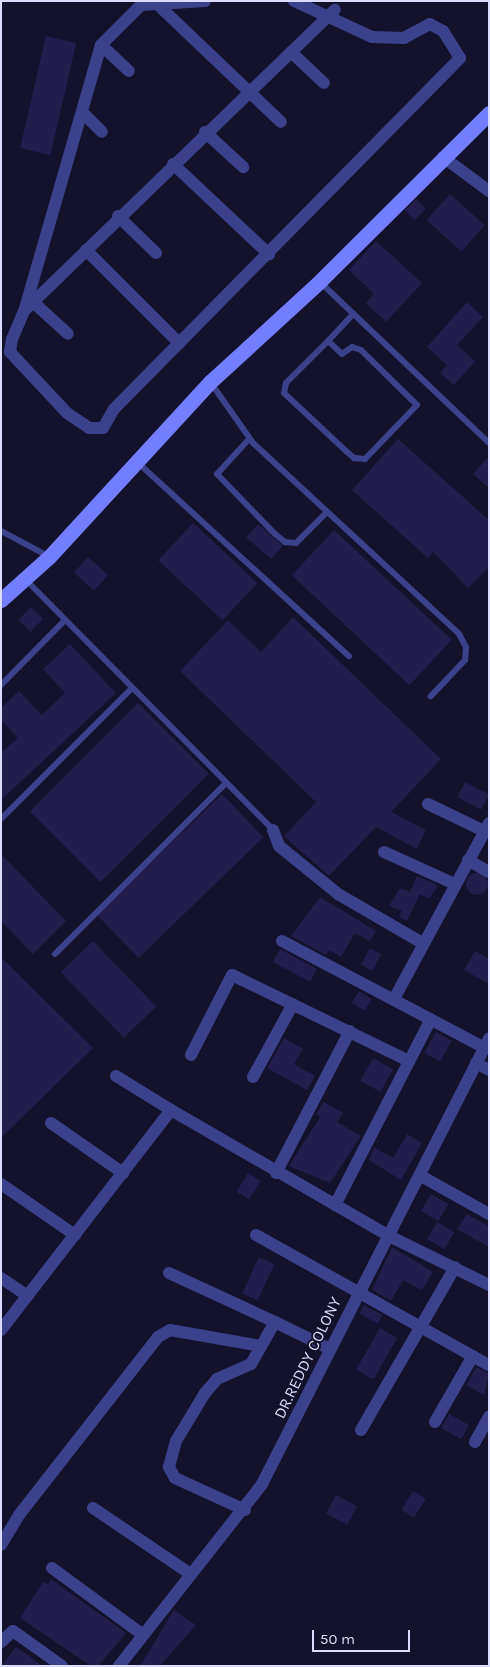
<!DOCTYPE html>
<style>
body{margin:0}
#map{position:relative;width:490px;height:1667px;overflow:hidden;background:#13112c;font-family:Karla,sans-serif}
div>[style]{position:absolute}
.building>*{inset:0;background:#221d4d;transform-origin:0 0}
.round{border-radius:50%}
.lane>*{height:6px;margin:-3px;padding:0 3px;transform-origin:3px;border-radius:3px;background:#3c418b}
.street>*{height:12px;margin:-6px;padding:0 6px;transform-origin:6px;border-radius:6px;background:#3c418b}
.secondary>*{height:15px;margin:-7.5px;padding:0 7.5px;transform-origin:7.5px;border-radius:7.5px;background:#737eff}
span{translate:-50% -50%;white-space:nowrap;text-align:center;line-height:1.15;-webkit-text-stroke:4px #13112c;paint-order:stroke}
.street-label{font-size:16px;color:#dcdcff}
.frame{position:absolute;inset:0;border:2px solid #dcdcff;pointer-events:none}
.scale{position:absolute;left:312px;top:1630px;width:98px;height:22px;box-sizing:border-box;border:2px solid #dcdcff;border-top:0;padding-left:6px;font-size:15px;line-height:18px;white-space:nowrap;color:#dcdcff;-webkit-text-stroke:4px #13112c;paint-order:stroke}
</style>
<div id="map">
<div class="building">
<i style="left:46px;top:36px;width:31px;height:115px;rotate:13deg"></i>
<i style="left:450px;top:194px;width:47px;height:35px;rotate:42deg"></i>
<i style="left:416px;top:199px;width:14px;height:16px;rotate:45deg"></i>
<i style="clip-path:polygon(376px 241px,422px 283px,386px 322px,366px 303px,374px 294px,349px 270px)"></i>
<i style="clip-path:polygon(467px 302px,483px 317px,457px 345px,475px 361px,454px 385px,440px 373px,447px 365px,427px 347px)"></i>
<i style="clip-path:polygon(398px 439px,489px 520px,489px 567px,468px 588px,433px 552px,428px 558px,352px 490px)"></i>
<i style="clip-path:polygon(489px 456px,489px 488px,473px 474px)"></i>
<i style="left:193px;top:523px;width:88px;height:51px;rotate:43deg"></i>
<i style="left:258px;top:524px;width:33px;height:18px;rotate:41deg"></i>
<i style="left:334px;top:530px;width:161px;height:62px;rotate:43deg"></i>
<i style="left:88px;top:557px;width:27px;height:21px;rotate:42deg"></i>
<i style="left:31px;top:607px;width:17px;height:18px;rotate:45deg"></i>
<i style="clip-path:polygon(293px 617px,441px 759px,391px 812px,426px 830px,417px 849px,376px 827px,329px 876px,284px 836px,316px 802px,180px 671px,228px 620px,261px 652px)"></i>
<i style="clip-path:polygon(70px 644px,116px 693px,1px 800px,1px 753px,18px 738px,1px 720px,1px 708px,19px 691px,42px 715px,65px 693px,43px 669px)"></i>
<i style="left:138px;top:703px;width:100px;height:153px;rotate:45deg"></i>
<i style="left:465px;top:782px;width:27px;height:17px;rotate:27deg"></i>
<i style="left:222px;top:794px;width:60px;height:174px;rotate:46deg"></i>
<i style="clip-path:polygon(1px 854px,66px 921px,33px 954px,1px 921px)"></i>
<i class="round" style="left:466px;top:873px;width:22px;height:22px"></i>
<i style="clip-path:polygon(417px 876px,438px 885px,429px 899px,420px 894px,407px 921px,399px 917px,402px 911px,389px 906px,400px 888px,410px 892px)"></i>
<i style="clip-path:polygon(320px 897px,376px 931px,370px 941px,355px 933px,341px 957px,329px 950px,326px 955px,291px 936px)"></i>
<i style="left:93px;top:941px;width:91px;height:45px;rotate:46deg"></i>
<i style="left:370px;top:948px;width:13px;height:19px;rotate:29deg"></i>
<i style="left:280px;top:949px;width:42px;height:15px;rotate:28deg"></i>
<i style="clip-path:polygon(475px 951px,489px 959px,489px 984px,464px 970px)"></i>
<i style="clip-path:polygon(1px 957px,93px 1048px,1px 1138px)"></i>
<i style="left:359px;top:991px;width:15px;height:14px;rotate:32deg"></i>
<i style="left:436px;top:1032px;width:18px;height:24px;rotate:29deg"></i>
<i style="clip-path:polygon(284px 1038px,303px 1049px,294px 1064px,315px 1076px,307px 1090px,267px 1068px)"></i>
<i style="left:373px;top:1058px;width:23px;height:26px;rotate:29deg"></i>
<i style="clip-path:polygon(324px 1102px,343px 1113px,337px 1122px,361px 1136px,330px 1183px,289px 1166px,320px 1117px,316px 1114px)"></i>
<i style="clip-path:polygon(407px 1134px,422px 1143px,401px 1180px,369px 1160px,374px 1147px,393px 1158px)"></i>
<i style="left:248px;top:1173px;width:15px;height:22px;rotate:32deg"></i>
<i style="left:431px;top:1194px;width:20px;height:20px;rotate:30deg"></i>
<i style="clip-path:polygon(467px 1214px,489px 1227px,489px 1247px,457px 1229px)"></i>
<i style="left:437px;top:1222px;width:20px;height:20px;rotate:30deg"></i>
<i style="clip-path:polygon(392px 1247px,433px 1272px,422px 1290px,403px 1280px,391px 1301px,372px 1290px)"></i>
<i style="left:259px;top:1257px;width:17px;height:40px;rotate:25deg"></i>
<i style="left:364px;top:1305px;width:21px;height:10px;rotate:28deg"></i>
<i style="left:380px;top:1328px;width:20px;height:48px;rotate:30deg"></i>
<i style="clip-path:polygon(476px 1367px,489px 1373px,484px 1395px,466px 1385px)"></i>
<i style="left:449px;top:1414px;width:23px;height:16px;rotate:29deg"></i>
<i style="left:413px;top:1491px;width:15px;height:22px;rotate:32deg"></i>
<i style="left:336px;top:1495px;width:24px;height:21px;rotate:28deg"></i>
<i style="clip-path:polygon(51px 1579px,126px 1633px,98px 1666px,91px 1666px,20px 1618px,43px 1582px,48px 1584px)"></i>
<i style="clip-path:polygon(174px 1610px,196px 1625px,160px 1666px,140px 1666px)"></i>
<i style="clip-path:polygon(16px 1647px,28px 1655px,42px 1666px,2px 1666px)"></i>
</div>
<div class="lane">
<i style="left:320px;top:282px;width:233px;rotate:43.6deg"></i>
<i style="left:328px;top:341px;width:59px;rotate:135deg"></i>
<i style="left:286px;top:383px;width:10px;rotate:101deg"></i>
<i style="left:284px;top:393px;width:85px;rotate:43.1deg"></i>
<i style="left:346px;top:451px;width:11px;rotate:41deg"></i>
<i style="left:354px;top:458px;width:11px;rotate:5deg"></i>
<i style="left:365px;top:459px;width:75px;rotate:-46.1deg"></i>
<i style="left:417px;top:405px;width:78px;rotate:-135.5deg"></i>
<i style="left:361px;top:350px;width:9px;rotate:-162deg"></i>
<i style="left:352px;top:347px;width:12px;rotate:145deg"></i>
<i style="left:342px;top:354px;width:19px;rotate:-137deg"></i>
<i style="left:328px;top:341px;width:37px;rotate:-47deg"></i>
<i style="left:211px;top:383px;width:73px;rotate:55deg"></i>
<i style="left:253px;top:443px;width:281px;rotate:42.8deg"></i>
<i style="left:459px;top:634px;width:15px;rotate:62deg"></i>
<i style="left:466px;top:647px;width:13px;rotate:94deg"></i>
<i style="left:465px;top:660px;width:50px;rotate:133.4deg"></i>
<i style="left:249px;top:439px;width:47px;rotate:132.4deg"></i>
<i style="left:217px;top:474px;width:83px;rotate:46deg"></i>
<i style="left:275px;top:534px;width:13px;rotate:39deg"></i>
<i style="left:285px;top:542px;width:11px;rotate:5deg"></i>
<i style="left:296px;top:543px;width:44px;rotate:-45deg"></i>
<i style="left:136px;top:461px;width:289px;rotate:42.5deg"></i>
<i style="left:1px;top:531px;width:53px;rotate:28deg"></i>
<i style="left:25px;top:579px;width:353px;rotate:45.3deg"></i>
<i style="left:1px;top:685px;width:91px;rotate:-45.4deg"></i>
<i style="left:1px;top:819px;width:185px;rotate:-45deg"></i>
<i style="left:55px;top:954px;width:240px;rotate:-45deg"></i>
</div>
<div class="street">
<i style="left:205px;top:1px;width:64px;rotate:176.4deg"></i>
<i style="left:141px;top:5px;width:57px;rotate:135deg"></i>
<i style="left:101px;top:45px;width:277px;rotate:106.1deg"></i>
<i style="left:24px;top:311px;width:30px;rotate:113deg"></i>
<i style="left:12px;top:339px;width:13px;rotate:99deg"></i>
<i style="left:10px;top:352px;width:83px;rotate:46.9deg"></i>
<i style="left:67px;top:413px;width:27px;rotate:34deg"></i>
<i style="left:89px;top:428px;width:14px"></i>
<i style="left:103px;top:428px;width:22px;rotate:-60deg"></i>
<i style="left:114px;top:409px;width:493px;rotate:-45.4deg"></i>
<i style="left:460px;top:58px;width:32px;rotate:-122deg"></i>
<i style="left:443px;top:31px;width:15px;rotate:-152deg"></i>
<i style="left:430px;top:24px;width:30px;rotate:152deg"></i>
<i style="left:404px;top:38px;width:32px;rotate:-178deg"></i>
<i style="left:372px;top:37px;width:86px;rotate:-155.2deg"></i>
<i style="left:157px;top:4px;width:171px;rotate:43.6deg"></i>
<i style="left:101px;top:45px;width:38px;rotate:43deg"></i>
<i style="left:291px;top:52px;width:45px;rotate:43.2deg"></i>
<i style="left:82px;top:112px;width:28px;rotate:45deg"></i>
<i style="left:205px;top:132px;width:52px;rotate:42.6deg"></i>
<i style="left:443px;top:157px;width:57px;rotate:36.5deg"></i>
<i style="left:173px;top:164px;width:132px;rotate:43.2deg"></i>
<i style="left:118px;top:216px;width:53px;rotate:44.2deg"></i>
<i style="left:86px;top:250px;width:132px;rotate:45deg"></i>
<i style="left:33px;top:302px;width:47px;rotate:42.4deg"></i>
<i style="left:26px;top:309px;width:430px;rotate:-44.1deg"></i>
<i style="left:428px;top:804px;width:62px;rotate:25.7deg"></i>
<i style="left:273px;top:830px;width:17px;rotate:69deg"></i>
<i style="left:279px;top:846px;width:76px;rotate:39.1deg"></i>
<i style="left:338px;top:894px;width:99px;rotate:30.2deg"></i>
<i style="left:384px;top:852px;width:78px;rotate:24.3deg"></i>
<i style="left:468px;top:860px;width:24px;rotate:30deg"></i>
<i style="left:282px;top:941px;width:229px;rotate:27.8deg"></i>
<i style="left:394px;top:999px;width:200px;rotate:-61.6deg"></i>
<i style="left:191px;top:1055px;width:90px;rotate:-62.9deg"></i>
<i style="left:232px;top:975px;width:197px;rotate:25.9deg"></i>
<i style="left:476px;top:1063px;width:15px;rotate:28deg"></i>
<i style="left:116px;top:1076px;width:65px;rotate:31.7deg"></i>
<i style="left:253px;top:1077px;width:83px;rotate:-61.3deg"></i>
<i style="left:51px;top:1123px;width:88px;rotate:34.8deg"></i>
<i style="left:276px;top:1173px;width:160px;rotate:-62.5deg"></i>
<i style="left:421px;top:1176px;width:78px;rotate:29.2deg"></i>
<i style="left:1px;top:1184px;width:90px;rotate:34.6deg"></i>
<i style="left:335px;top:1205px;width:209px;rotate:-62.7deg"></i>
<i style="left:256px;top:1235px;width:267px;rotate:29.2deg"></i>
<i style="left:169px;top:1273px;width:117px;rotate:24.8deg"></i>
<i style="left:1px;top:1278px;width:32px;rotate:34deg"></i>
<i style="left:1px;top:1330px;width:278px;rotate:-52.3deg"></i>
<i style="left:171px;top:1110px;width:254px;rotate:30deg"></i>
<i style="left:391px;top:1237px;width:109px;rotate:26.1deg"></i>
<i style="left:435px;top:1422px;width:76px;rotate:-60.1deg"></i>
<i style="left:361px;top:1430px;width:188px;rotate:-60deg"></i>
<i style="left:475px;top:1442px;width:29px;rotate:-61deg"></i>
<i style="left:93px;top:1508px;width:116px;rotate:34.1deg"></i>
<i style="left:245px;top:1510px;width:77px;rotate:-155.4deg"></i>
<i style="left:175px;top:1478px;width:13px;rotate:-119deg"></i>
<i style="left:169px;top:1467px;width:27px;rotate:-75deg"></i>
<i style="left:176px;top:1441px;width:56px;rotate:-58.9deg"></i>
<i style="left:205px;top:1393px;width:18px;rotate:-49deg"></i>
<i style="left:217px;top:1379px;width:37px;rotate:-24deg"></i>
<i style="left:251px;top:1364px;width:48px;rotate:-60.3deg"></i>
<i style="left:275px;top:1322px;width:61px;rotate:26.1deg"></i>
<i style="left:1px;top:1545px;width:35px;rotate:-59deg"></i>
<i style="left:19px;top:1515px;width:226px;rotate:-52deg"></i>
<i style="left:158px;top:1337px;width:14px;rotate:-30deg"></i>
<i style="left:170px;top:1330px;width:92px;rotate:10deg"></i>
<i style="left:52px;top:1568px;width:112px;rotate:36.3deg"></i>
<i style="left:1px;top:1642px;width:16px;rotate:-43deg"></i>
<i style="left:13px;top:1631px;width:60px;rotate:35.5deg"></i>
<i style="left:119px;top:1666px;width:231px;rotate:-51.8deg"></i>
<i style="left:262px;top:1484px;width:500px;rotate:-63deg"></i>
</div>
<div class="secondary">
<i style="left:1px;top:600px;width:64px;rotate:-41.9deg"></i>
<i style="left:49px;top:557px;width:238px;rotate:-47.4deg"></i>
<i style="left:210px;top:382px;width:148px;rotate:-42.5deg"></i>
<i style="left:319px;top:282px;width:240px;rotate:-44.8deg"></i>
</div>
<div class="street-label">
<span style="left:308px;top:1358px;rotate:-64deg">DR.REDDY COLONY</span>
</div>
<div class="frame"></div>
<div class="scale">50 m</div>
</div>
